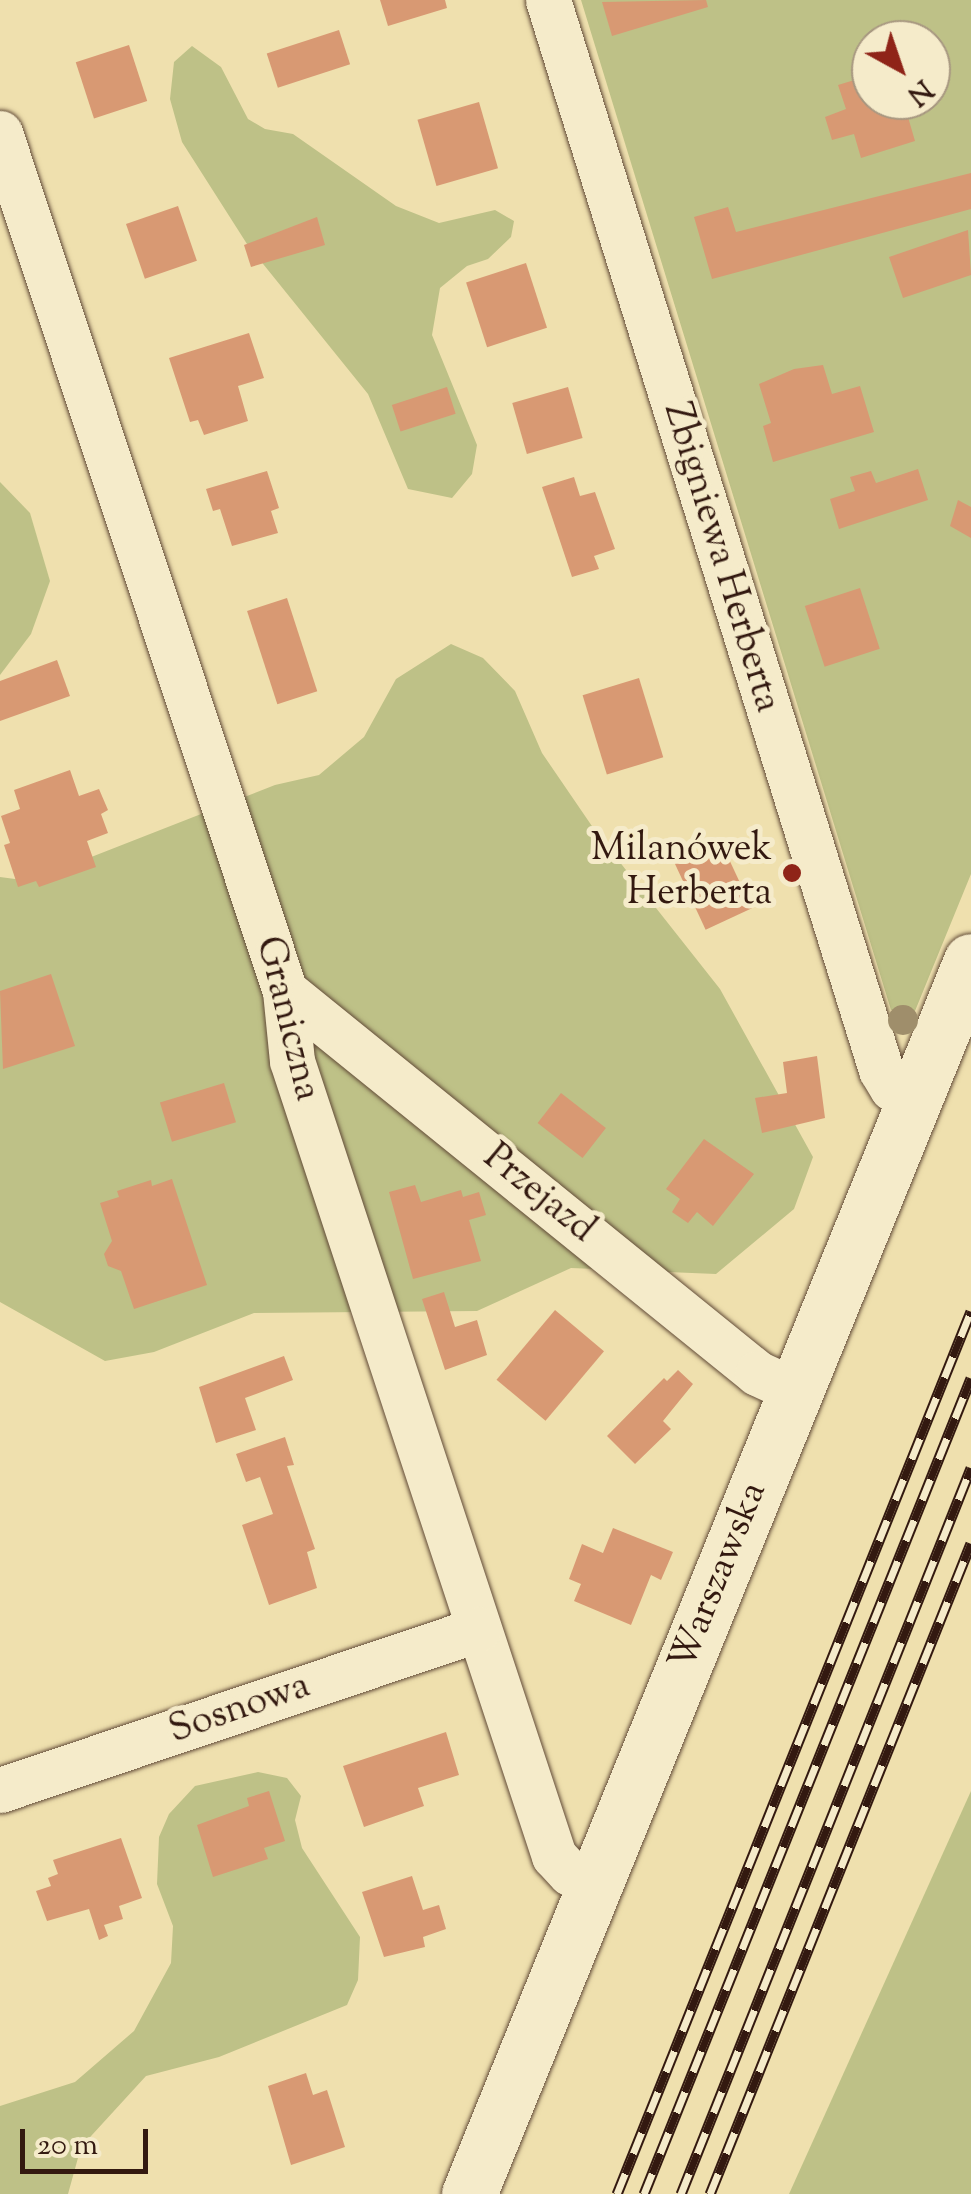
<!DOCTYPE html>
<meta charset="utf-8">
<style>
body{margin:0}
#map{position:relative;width:971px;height:2194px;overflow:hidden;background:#efe0ae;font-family:"Sorts Mill Goudy",serif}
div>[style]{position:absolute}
.green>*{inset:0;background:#bec187}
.building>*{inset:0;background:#d89973;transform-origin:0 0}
.roads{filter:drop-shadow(0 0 2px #624b38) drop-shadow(0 0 2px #624b38)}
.minor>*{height:45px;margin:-22.5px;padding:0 22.5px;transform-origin:22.5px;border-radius:22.5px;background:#f5ebca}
.tertiary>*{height:55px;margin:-27.5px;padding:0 27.5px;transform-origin:27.5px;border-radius:27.5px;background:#f5ebca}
.rail>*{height:11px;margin-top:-5.5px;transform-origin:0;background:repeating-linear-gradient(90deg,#f5ebca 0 22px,#331910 0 44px);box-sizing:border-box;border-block:2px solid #331910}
.trees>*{width:30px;height:30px;margin:-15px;border-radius:50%;background:#9f8e6b}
.dots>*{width:28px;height:28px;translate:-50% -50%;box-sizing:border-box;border:5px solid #f5ebca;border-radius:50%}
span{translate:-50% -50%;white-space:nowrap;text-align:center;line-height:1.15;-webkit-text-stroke:10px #f5ebca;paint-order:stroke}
.street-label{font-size:38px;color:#331910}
.poi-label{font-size:38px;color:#331910}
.right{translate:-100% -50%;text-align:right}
.north{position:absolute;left:851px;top:20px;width:100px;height:100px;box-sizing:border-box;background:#f5ebca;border:2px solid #a79780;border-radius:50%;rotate:140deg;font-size:28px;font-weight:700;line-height:40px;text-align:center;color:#331910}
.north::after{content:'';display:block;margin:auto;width:35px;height:45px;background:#8f2418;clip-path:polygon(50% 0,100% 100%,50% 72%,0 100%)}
.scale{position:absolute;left:20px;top:2129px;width:128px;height:45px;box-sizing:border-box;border:5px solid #331910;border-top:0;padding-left:12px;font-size:30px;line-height:35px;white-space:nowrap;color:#331910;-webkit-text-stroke:8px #f5ebca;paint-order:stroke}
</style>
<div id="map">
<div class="green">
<i style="clip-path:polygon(evenodd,581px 0,971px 0,971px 874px,915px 1011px,891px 1010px,581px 0,871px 40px,931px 40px,931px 100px,871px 100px,871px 40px)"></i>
<i style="clip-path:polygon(192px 46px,221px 67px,248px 119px,265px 129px,293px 134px,396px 206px,439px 223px,495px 210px,514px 221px,511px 237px,488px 259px,467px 266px,440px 288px,432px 335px,477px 445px,472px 474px,452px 498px,408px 489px,368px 394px,247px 244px,182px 142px,170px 99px,174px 62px)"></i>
<i style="clip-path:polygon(0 482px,30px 513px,50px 581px,31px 634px,0 675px)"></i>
<i style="clip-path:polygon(451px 644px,483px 658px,515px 691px,542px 753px,596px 832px,720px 989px,813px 1157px,794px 1209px,716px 1274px,571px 1268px,477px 1311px,254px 1313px,154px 1352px,105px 1361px,0 1302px,0 877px,30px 881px,275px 785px,319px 775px,364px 737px,396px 679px)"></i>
<i style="clip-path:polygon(258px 1772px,287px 1778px,301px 1796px,295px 1820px,302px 1848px,360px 1937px,358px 1980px,347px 2005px,219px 2057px,146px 2076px,81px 2147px,68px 2194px,0 2194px,0 2106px,75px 2082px,134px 2031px,171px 1963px,173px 1926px,157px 1884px,159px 1837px,169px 1814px,195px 1786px)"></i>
<i style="clip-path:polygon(971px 1791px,971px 2194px,789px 2194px)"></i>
</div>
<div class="building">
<i style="clip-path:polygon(380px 0,445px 0,447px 8px,388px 26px)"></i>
<i style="clip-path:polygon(706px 0,708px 7px,612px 36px,602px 2px)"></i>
<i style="left:339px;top:30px;width:36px;height:76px;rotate:72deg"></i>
<i style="left:129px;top:45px;width:59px;height:56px;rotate:72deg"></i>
<i style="clip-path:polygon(871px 75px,871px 100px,903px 100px,915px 141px,861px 158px,854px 134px,832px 140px,825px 117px,846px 109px,838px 85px)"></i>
<i style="left:479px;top:102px;width:69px;height:64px;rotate:74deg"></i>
<i style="clip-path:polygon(971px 173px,971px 209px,712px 279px,694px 217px,728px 207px,736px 232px)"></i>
<i style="left:178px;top:206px;width:58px;height:55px;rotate:71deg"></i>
<i style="clip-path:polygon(317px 217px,325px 245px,251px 267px,244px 245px)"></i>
<i style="clip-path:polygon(968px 230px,971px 275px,903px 298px,889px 257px)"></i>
<i style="left:526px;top:263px;width:68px;height:63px;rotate:72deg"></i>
<i style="clip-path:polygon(249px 333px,264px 378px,238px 386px,248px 421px,204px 435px,198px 420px,190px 422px,169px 358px)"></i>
<i style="clip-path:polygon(823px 365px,832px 394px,860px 386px,874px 432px,773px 462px,763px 426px,771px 423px,759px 384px,794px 369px)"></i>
<i style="left:447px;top:387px;width:28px;height:58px;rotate:72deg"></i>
<i style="left:568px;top:387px;width:53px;height:58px;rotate:74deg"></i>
<i style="clip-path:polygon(918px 469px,928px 500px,839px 529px,830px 499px,855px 491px,850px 477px,871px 471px,876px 483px)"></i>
<i style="clip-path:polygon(267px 471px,279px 508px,271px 511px,278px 533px,232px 546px,220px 509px,213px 511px,206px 489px)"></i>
<i style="clip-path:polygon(574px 477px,580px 496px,595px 492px,615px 549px,594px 556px,599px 569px,572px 577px,542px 487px)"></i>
<i style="clip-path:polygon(958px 500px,971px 507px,971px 538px,950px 526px)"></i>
<i style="left:860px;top:588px;width:64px;height:58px;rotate:72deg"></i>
<i style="left:287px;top:598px;width:98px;height:42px;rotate:72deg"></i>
<i style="clip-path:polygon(57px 660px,70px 696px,0 721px,0 681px)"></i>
<i style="left:639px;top:678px;width:83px;height:59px;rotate:73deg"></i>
<i style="clip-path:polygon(70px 770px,79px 796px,99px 789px,108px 810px,101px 814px,108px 833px,87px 841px,96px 867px,39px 887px,36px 881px,18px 887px,4px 845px,10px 843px,1px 816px,20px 809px,14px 790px)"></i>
<i style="left:721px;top:842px;width:73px;height:51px;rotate:65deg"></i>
<i style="clip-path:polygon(51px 974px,75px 1046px,3px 1069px,0 991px)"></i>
<i style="clip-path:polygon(817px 1056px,825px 1118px,762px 1133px,755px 1098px,787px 1093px,783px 1062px)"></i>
<i style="left:224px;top:1083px;width:41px;height:67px;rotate:73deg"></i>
<i style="left:561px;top:1093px;width:57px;height:38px;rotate:38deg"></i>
<i style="clip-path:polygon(704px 1139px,754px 1174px,713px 1226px,697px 1212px,688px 1223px,672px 1212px,680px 1199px,666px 1189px)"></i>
<i style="clip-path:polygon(172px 1179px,207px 1285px,134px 1309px,121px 1271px,108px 1266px,104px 1254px,112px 1241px,100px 1203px,119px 1197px,117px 1191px,151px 1180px,152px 1186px)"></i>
<i style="clip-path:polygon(415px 1185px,421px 1202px,461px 1190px,463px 1197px,479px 1192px,486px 1215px,469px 1220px,481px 1261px,413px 1279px,389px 1192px)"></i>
<i style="clip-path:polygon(444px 1292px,455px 1327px,477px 1320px,487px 1355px,445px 1370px,422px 1299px)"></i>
<i style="left:555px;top:1310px;width:64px;height:91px;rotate:40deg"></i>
<i style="clip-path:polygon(284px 1356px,293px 1380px,245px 1398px,256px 1430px,216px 1443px,199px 1387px)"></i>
<i style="clip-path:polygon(678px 1370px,693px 1384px,663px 1421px,671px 1429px,635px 1464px,607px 1436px,664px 1378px,667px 1381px)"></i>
<i style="clip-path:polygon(285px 1437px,294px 1465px,287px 1466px,315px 1549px,307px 1552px,317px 1588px,269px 1605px,242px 1525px,273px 1514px,260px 1477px,246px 1482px,236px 1454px)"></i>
<i style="clip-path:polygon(613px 1528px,673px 1552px,661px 1580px,651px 1575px,631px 1625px,574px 1601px,581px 1584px,569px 1579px,582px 1544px,603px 1553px)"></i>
<i style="clip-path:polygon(446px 1732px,459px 1775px,418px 1788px,424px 1806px,364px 1827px,343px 1766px)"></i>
<i style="clip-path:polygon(269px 1791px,285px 1841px,264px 1848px,268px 1859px,213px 1877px,197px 1825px,249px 1806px,247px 1798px)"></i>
<i style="clip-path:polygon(121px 1838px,142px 1898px,119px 1906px,123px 1919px,104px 1925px,108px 1936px,99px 1940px,89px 1909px,47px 1921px,36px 1891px,51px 1886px,48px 1878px,58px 1874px,53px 1860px)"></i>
<i style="clip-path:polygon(412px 1876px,423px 1910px,439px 1905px,446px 1929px,423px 1937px,425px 1947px,384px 1957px,362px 1892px)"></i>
<i style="clip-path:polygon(306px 2073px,313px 2095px,327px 2090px,345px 2147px,291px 2165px,268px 2086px)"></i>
</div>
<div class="roads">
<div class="minor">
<i style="left:548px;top:0;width:1121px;rotate:72.71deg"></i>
<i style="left:881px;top:1070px;width:21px;rotate:59deg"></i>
<i style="left:892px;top:1088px;width:26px;rotate:25deg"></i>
<i style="left:0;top:133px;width:904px;rotate:71.63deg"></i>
<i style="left:285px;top:991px;width:70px;rotate:84.3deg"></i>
<i style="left:292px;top:1061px;width:837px;rotate:71.76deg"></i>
<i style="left:554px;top:1856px;width:23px;rotate:47deg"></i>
<i style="left:570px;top:1873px;width:29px;rotate:25deg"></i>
<i style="left:285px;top:991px;width:607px;rotate:38.98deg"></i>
<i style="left:757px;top:1373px;width:43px;rotate:24.8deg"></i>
<i style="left:0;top:1790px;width:505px;rotate:-18.58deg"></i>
</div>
<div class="tertiary">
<i style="left:469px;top:2194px;width:1331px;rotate:-67.85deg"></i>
</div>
</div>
<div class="rail">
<i style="left:617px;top:2194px;width:951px;rotate:-68.15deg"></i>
<i style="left:644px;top:2194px;width:879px;rotate:-68.16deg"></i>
<i style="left:681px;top:2194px;width:782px;rotate:-68.23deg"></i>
<i style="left:710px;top:2194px;width:701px;rotate:-68.15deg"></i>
</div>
<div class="trees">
<i style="left:903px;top:1020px"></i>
</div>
<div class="dots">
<i style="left:792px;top:873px;background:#8f2418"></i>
</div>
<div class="street-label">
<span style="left:720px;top:558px;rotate:73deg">Zbigniewa Herberta</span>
<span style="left:286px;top:1019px;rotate:76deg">Graniczna</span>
<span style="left:538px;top:1195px;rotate:39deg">Przejazd</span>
<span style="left:720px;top:1577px;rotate:-68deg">Warszawska</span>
<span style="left:240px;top:1710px;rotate:-19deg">Sosnowa</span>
</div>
<div class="poi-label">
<span class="right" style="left:772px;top:873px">Milanówek<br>Herberta</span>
</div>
<div class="north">N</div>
<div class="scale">20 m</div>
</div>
